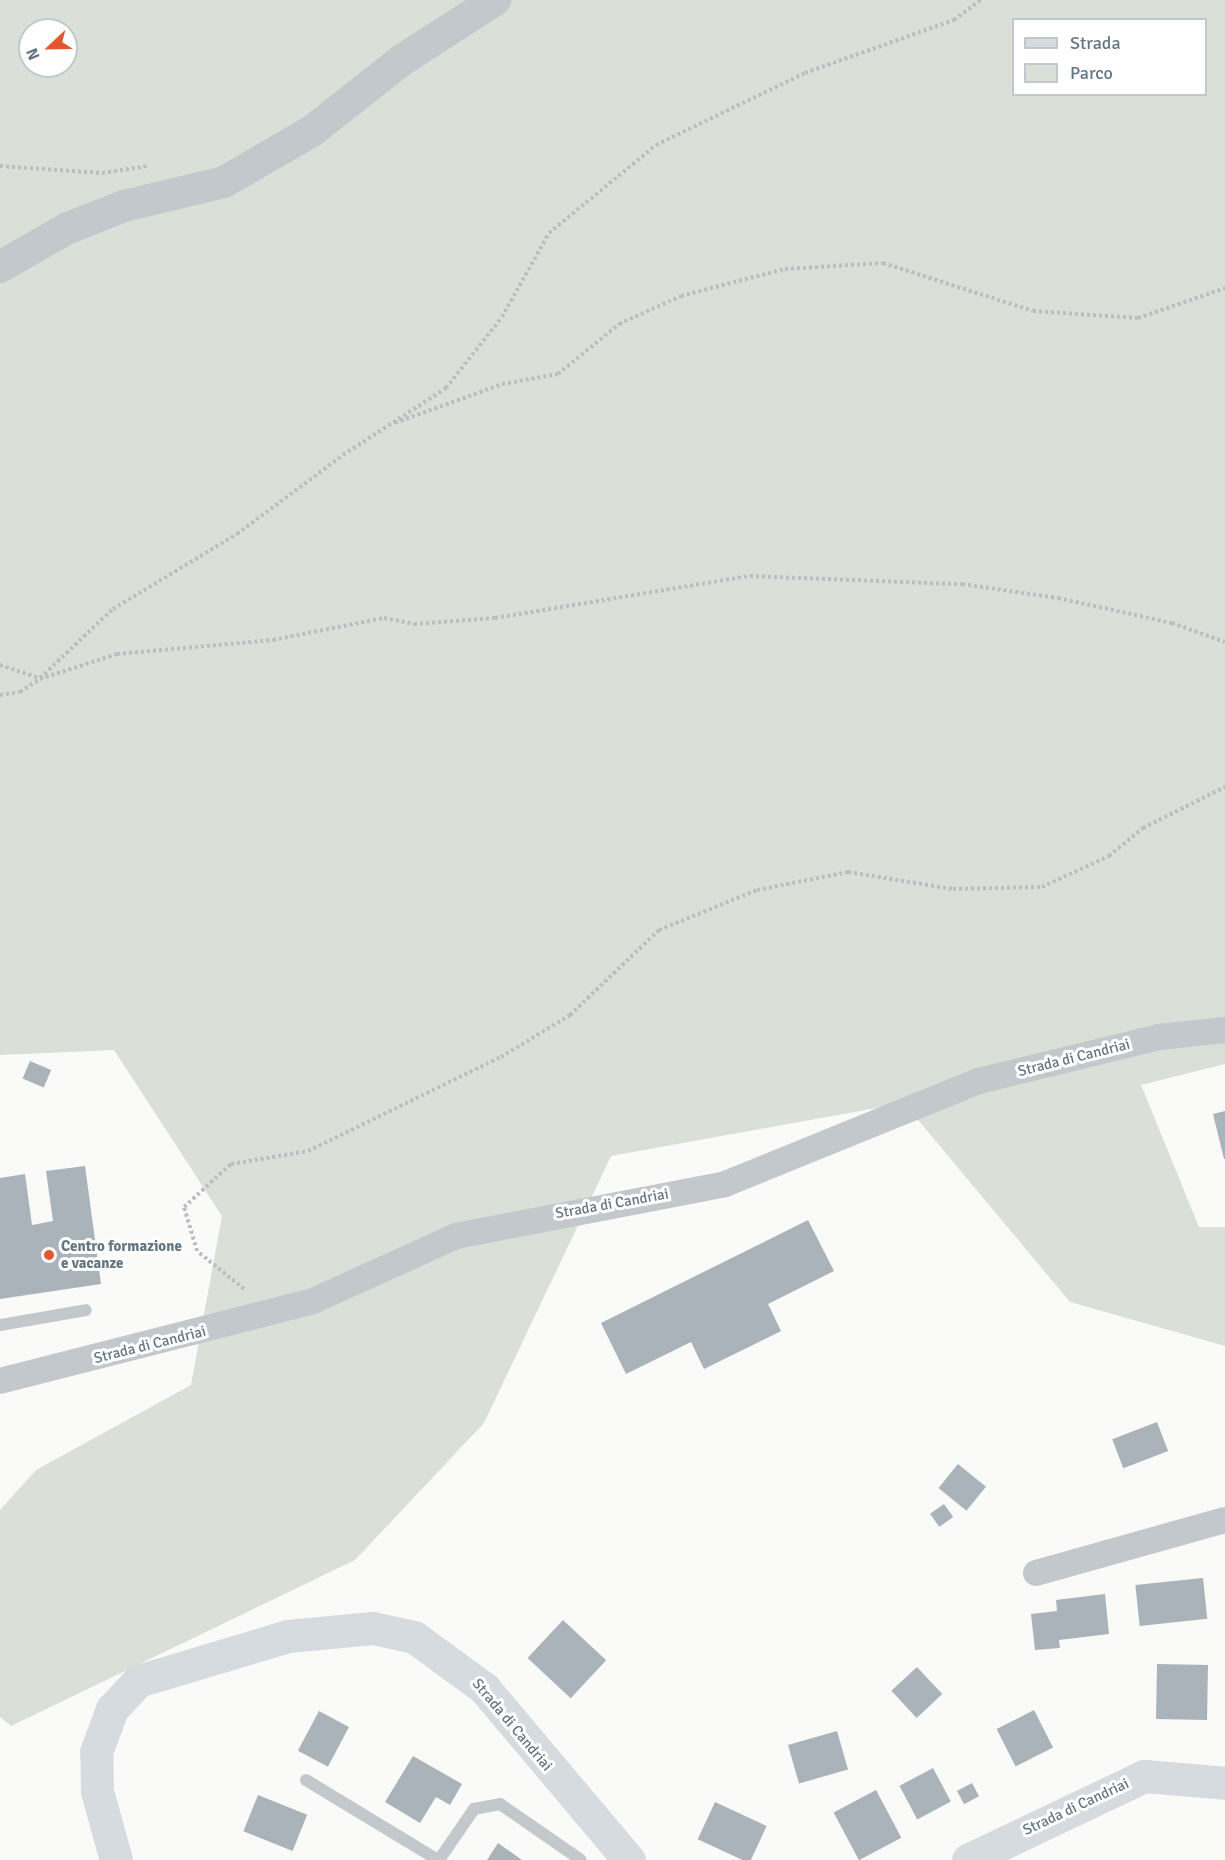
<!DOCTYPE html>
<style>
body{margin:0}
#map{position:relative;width:1225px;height:1860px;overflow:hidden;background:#fafaf8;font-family:Signika,sans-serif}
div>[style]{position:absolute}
.green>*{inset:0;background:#dadfd7}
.building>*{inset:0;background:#aab3b9;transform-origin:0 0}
.path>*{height:4px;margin-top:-2px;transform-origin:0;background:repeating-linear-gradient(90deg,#bbbfc2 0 3px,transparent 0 6px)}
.service>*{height:12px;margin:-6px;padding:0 6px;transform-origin:6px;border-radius:6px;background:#c3c8cc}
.minor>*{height:26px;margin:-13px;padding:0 13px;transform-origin:13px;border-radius:13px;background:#c3c8cc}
.tertiary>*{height:32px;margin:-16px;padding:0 16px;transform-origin:16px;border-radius:16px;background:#c3c8cc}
.secondary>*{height:33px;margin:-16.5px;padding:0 16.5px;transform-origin:16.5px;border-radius:16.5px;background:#d6dbdf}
.dots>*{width:16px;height:16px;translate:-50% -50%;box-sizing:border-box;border:3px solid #fff;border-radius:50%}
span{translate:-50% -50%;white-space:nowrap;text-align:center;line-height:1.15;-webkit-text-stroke:6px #fff;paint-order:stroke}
.street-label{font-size:15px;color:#657683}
.poi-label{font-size:15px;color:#657683;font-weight:700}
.left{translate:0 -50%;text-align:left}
.legend{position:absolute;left:1012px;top:18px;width:195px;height:78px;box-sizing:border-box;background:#fff;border:2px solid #c1c8cd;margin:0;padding:8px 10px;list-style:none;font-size:18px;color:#657683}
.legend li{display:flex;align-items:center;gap:12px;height:30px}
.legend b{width:30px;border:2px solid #c1c8cd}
.north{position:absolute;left:18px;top:18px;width:60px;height:60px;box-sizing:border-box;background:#fff;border:2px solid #c1c8cd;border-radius:50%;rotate:248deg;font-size:16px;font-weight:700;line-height:24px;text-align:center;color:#657683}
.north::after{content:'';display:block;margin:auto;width:21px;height:27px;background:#e4572e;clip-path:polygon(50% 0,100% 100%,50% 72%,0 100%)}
</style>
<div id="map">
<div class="green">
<i style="clip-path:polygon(evenodd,0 0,1225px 0,1225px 1064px,1141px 1085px,1199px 1227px,1225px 1227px,1225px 1346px,1070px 1302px,904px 1103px,611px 1156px,484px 1423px,355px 1560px,11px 1726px,0 1717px,0 1510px,36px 1470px,191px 1385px,222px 1216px,114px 1050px,0 1055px,0 0,1014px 20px,1206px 20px,1206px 94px,1014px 94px,1014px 20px,0 0,30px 30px,66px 30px,66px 66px,30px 66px,30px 30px)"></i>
</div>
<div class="building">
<i style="left:30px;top:1061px;width:23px;height:19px;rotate:23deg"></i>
<i style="clip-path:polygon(1225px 1111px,1225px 1159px,1224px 1159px,1213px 1114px)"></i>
<i style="clip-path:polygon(85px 1166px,101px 1284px,0 1299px,0 1178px,25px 1174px,32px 1225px,53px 1221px,46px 1171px)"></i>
<i style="clip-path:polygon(808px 1220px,834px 1271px,768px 1304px,781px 1331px,704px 1369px,691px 1342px,626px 1374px,601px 1323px)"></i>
<i style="left:1157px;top:1422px;width:31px;height:48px;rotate:69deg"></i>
<i style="left:958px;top:1464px;width:36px;height:31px;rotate:39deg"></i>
<i style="left:944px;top:1504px;width:16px;height:17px;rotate:55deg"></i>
<i style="left:1203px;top:1578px;width:41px;height:68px;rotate:84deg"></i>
<i style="clip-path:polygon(1105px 1594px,1109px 1634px,1059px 1640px,1060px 1648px,1035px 1650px,1031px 1614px,1057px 1611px,1056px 1600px)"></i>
<i style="left:563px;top:1620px;width:59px;height:52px;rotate:43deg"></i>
<i style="left:1157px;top:1664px;width:51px;height:55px;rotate:1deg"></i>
<i style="left:917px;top:1667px;width:37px;height:35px;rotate:47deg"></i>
<i style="left:1034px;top:1710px;width:42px;height:42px;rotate:63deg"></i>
<i style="left:319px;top:1711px;width:34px;height:45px;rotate:28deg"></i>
<i style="left:837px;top:1731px;width:40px;height:51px;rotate:74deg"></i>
<i style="clip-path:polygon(413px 1756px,462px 1784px,450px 1805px,436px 1797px,420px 1823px,385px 1802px)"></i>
<i style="left:933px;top:1768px;width:38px;height:38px;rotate:62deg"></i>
<i style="left:972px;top:1783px;width:15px;height:17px;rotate:62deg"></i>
<i style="left:876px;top:1790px;width:54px;height:48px;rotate:62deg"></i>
<i style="left:258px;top:1795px;width:53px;height:39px;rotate:22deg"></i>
<i style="left:715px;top:1802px;width:57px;height:41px;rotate:25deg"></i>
<i style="clip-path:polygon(498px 1843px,522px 1860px,487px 1860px)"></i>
</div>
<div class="path">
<i style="left:0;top:166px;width:102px;rotate:3.9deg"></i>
<i style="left:102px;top:173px;width:46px;rotate:-8.8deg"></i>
<i style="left:395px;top:423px;width:114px;rotate:-20deg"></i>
<i style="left:502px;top:384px;width:57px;rotate:-10.1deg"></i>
<i style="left:558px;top:374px;width:79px;rotate:-39.3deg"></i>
<i style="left:619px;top:324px;width:68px;rotate:-24.3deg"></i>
<i style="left:681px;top:296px;width:107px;rotate:-14.6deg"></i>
<i style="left:785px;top:269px;width:98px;rotate:-3.5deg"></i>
<i style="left:883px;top:263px;width:157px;rotate:17.7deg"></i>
<i style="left:1033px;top:311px;width:105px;rotate:3.8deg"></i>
<i style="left:1138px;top:318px;width:92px;rotate:-19deg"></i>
<i style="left:0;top:665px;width:41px;rotate:18.4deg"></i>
<i style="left:40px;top:678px;width:100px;rotate:-43.4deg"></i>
<i style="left:113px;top:609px;width:145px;rotate:-31.2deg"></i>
<i style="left:237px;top:534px;width:132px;rotate:-36.7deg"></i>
<i style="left:343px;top:455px;width:123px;rotate:-33deg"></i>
<i style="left:446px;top:388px;width:90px;rotate:-51.7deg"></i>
<i style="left:502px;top:317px;width:96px;rotate:-60.8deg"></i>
<i style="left:549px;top:233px;width:139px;rotate:-39.4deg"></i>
<i style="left:656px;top:145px;width:165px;rotate:-25.8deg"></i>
<i style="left:805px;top:73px;width:158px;rotate:-19.6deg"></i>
<i style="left:954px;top:20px;width:34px;rotate:-37deg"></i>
<i style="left:40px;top:679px;width:81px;rotate:-18deg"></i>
<i style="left:117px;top:654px;width:157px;rotate:-5.1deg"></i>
<i style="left:273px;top:640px;width:113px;rotate:-11.2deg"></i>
<i style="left:384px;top:618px;width:31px;rotate:11deg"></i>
<i style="left:414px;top:624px;width:81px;rotate:-4.2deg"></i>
<i style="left:495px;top:618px;width:258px;rotate:-9.4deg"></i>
<i style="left:750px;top:576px;width:212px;rotate:2.2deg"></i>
<i style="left:962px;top:584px;width:97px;rotate:8.3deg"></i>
<i style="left:1058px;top:598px;width:117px;rotate:12.4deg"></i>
<i style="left:1172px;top:623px;width:56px;rotate:19.7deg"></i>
<i style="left:0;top:695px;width:20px;rotate:-9deg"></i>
<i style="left:20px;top:692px;width:24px;rotate:-33deg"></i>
<i style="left:244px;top:1289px;width:60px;rotate:-141deg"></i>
<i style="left:197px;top:1251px;width:46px;rotate:-106.5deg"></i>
<i style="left:184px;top:1207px;width:64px;rotate:-42.5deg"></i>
<i style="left:231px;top:1164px;width:78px;rotate:-9.6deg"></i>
<i style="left:308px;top:1151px;width:215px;rotate:-26deg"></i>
<i style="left:501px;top:1057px;width:81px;rotate:-31.3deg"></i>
<i style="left:570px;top:1015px;width:123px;rotate:-43.7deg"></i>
<i style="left:659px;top:930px;width:106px;rotate:-22.2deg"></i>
<i style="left:757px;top:890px;width:93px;rotate:-11.2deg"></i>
<i style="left:848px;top:872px;width:106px;rotate:9.2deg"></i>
<i style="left:953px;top:889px;width:89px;rotate:-1.3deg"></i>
<i style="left:1042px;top:887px;width:74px;rotate:-24.8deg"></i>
<i style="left:1109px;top:856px;width:44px;rotate:-39.5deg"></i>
<i style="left:1143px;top:828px;width:92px;rotate:-26.6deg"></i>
</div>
<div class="service">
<i style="left:0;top:1325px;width:87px;rotate:-9.9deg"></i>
<i style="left:306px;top:1780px;width:154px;rotate:31.2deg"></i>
<i style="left:439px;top:1860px;width:62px;rotate:-55.5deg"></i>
<i style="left:474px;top:1809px;width:26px;rotate:-11deg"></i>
<i style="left:500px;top:1804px;width:98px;rotate:34.7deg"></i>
</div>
<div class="minor">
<i style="left:0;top:1381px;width:323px;rotate:-14.3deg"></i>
<i style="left:313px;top:1301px;width:157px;rotate:-24.4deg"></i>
<i style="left:456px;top:1236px;width:274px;rotate:-10.9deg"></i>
<i style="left:725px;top:1184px;width:274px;rotate:-22.1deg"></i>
<i style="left:979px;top:1081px;width:185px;rotate:-13.7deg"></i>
<i style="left:1159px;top:1037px;width:66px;rotate:-6.1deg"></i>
<i style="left:1036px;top:1573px;width:196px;rotate:-15.7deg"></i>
</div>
<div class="tertiary">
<i style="left:0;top:267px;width:76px;rotate:-29.9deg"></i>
<i style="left:66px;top:229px;width:62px;rotate:-21.6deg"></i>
<i style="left:124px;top:206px;width:103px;rotate:-13.5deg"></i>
<i style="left:224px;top:182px;width:102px;rotate:-30.1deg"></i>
<i style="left:312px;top:131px;width:115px;rotate:-38.3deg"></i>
<i style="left:402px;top:60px;width:111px;rotate:-32.8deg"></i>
</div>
<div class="secondary">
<i style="left:116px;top:1860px;width:72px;rotate:-105.4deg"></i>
<i style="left:97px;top:1791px;width:39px;rotate:-91deg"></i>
<i style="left:96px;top:1752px;width:46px;rotate:-69.6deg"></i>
<i style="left:112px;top:1709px;width:38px;rotate:-47deg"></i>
<i style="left:138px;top:1681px;width:157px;rotate:-16.7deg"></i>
<i style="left:288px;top:1636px;width:85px;rotate:-5.4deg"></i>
<i style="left:373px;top:1628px;width:42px;rotate:12.4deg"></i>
<i style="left:414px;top:1637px;width:87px;rotate:36.1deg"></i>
<i style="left:484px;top:1688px;width:225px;rotate:49.9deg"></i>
<i style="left:968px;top:1860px;width:195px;rotate:-25.5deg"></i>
<i style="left:1144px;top:1776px;width:81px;rotate:4.9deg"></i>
</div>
<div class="dots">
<i style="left:49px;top:1255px;background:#e4572e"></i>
</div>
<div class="street-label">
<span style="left:1074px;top:1058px;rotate:-14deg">Strada di Candriai</span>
<span style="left:612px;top:1204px;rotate:-10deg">Strada di Candriai</span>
<span style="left:150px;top:1345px;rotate:-14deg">Strada di Candriai</span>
<span style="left:512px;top:1725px;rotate:50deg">Strada di Candriai</span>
<span style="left:1076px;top:1807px;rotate:-25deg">Strada di Candriai</span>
</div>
<div class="poi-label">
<span class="left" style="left:61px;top:1255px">Centro formazione<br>e vacanze</span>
</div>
<ul class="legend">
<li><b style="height:8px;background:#d6dbdf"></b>Strada</li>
<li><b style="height:16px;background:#dadfd7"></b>Parco</li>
</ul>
<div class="north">N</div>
</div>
